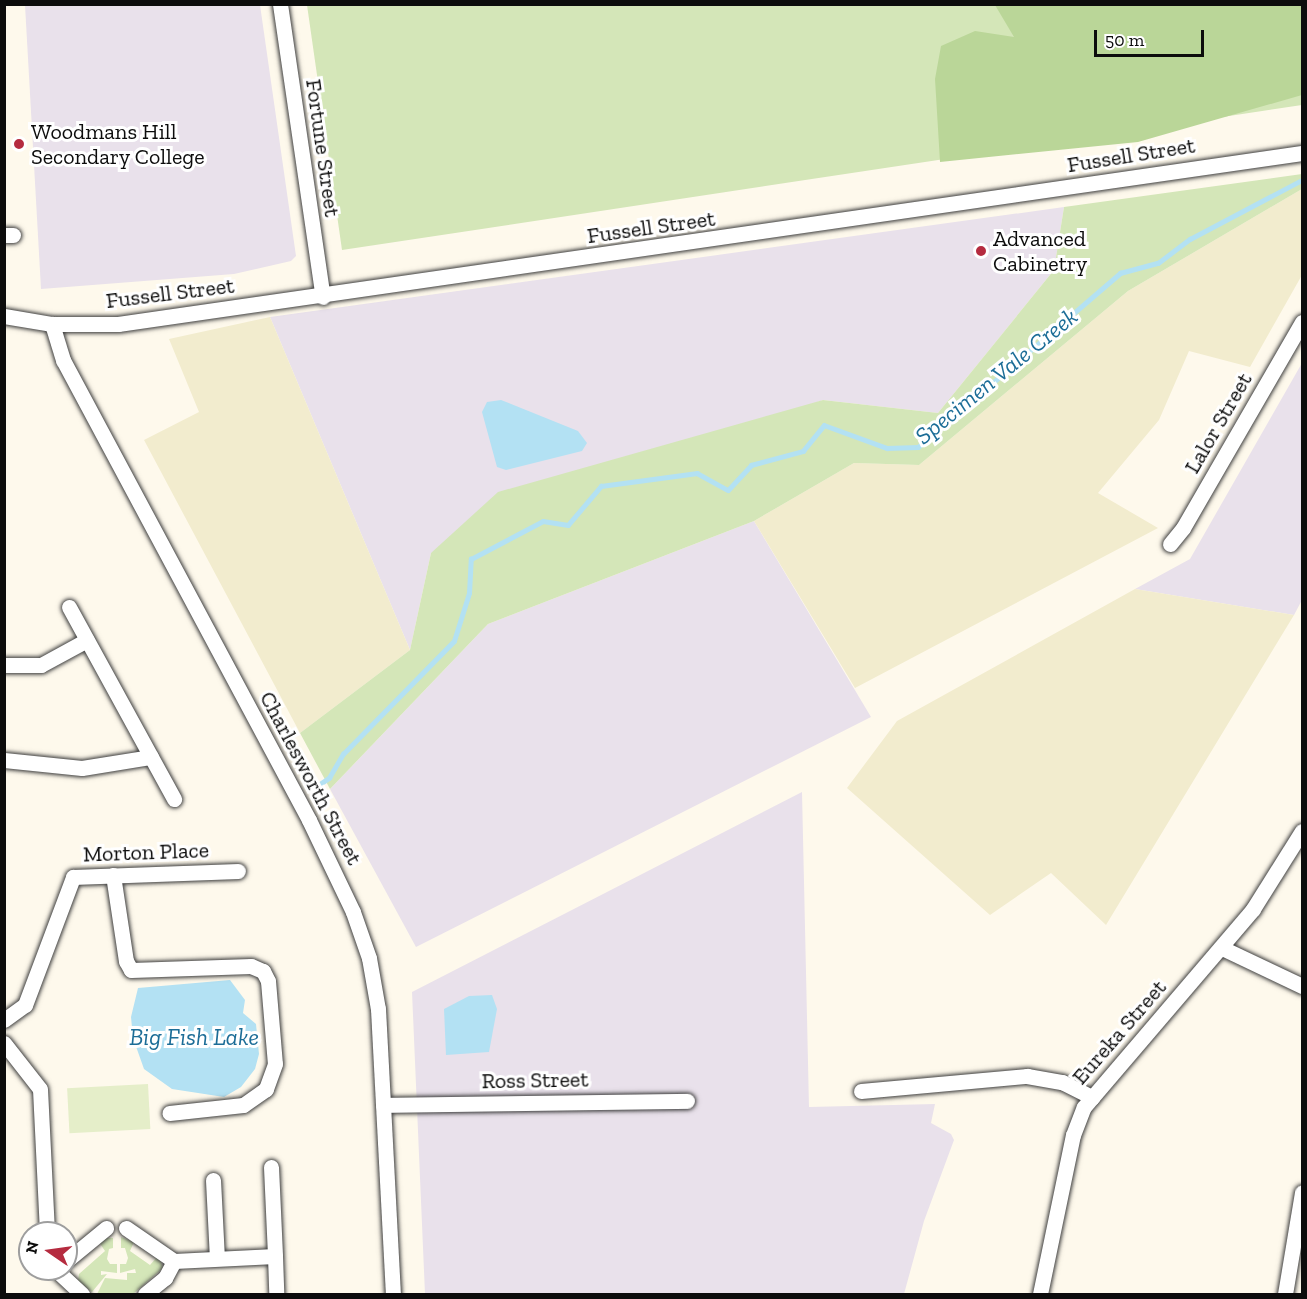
<!DOCTYPE html>
<style>
body{margin:0}
#map{position:relative;width:1307px;height:1299px;overflow:hidden;background:#fef9ec;font-family:"Zilla Slab",serif}
div>[style]{position:absolute}
.industrial>*{inset:0;background:#e9e1eb}
.farmland>*{inset:0;background:#f2ecce}
.green>*{inset:0;background:#d4e6b8}
.forest>*{inset:0;background:#bad698}
.pitch>*{inset:0;background:#e5eec9;transform-origin:0 0}
.water>*{inset:0;background:#b3e1f3}
.stream>*{height:4.5px;margin:-2.25px;padding:0 2.25px;transform-origin:2.25px;border-radius:2.25px;background:#b3e1f3}
.roads{filter:drop-shadow(0 0 2px #3f3f3f) drop-shadow(0 0 2px #3f3f3f)}
.minor>*{height:15px;margin:-7.5px;padding:0 7.5px;transform-origin:7.5px;border-radius:7.5px;background:#fff}
.dots>*{width:16px;height:16px;translate:-50% -50%;box-sizing:border-box;border:3px solid #fff;border-radius:50%}
span{translate:-50% -50%;white-space:nowrap;text-align:center;line-height:1.15;-webkit-text-stroke:6px #fff;paint-order:stroke}
.poi-label{font-size:22px;color:#0c0c0c}
.left{translate:0 -50%;text-align:left}
.street-label{font-size:22px;color:#0c0c0c}
.water-label{font-size:24px;color:#1c6d97;font-style:italic}
.frame{position:absolute;inset:0;border:6px solid #0c0c0c;pointer-events:none}
.north{position:absolute;left:18px;top:1221px;width:60px;height:60px;box-sizing:border-box;background:#fff;border:2px solid #9e9e9e;border-radius:50%;rotate:283deg;font-size:16px;font-weight:700;line-height:24px;text-align:center;color:#0c0c0c}
.north::after{content:'';display:block;margin:auto;width:21px;height:27px;background:#b52b3f;clip-path:polygon(50% 0,100% 100%,50% 72%,0 100%)}
.scale{position:absolute;left:1094px;top:30px;width:110px;height:27px;box-sizing:border-box;border:3px solid #0c0c0c;border-top:0;padding-left:8px;font-size:18px;line-height:21px;white-space:nowrap;color:#0c0c0c;-webkit-text-stroke:4px #fff;paint-order:stroke}
</style>
<div id="map">
<div class="industrial">
<i style="clip-path:polygon(25px 5px,260px 5px,296px 256px,291px 261px,234px 274px,41px 289px)"></i>
<i style="clip-path:polygon(1064px 207px,1054px 270px,938px 413px,823px 400px,431px 553px,410px 650px,270px 317px)"></i>
<i style="clip-path:polygon(1302px 363px,1302px 600px,1294px 615px,1135px 589px,1190px 559px)"></i>
<i style="clip-path:polygon(754px 521px,871px 717px,416px 947px,330px 789px,488px 624px)"></i>
<i style="clip-path:polygon(802px 792px,809px 1107px,935px 1104px,931px 1123px,951px 1134px,954px 1140px,924px 1221px,904px 1294px,425px 1294px,412px 992px)"></i>
</div>
<div class="farmland">
<i style="clip-path:polygon(1302px 189px,1302px 275px,1250px 367px,1189px 351px,1159px 420px,1098px 493px,1158px 528px,855px 688px,754px 521px,854px 463px,919px 465px,1128px 291px)"></i>
<i style="clip-path:polygon(270px 317px,410px 650px,300px 733px,144px 440px,199px 412px,169px 339px)"></i>
<i style="clip-path:polygon(1135px 589px,1294px 615px,1106px 925px,1051px 873px,990px 915px,847px 788px,897px 721px)"></i>
</div>
<div class="green">
<i style="clip-path:polygon(307px 5px,1302px 5px,1302px 105px,342px 250px)"></i>
<i style="clip-path:polygon(1302px 174px,1302px 189px,1128px 291px,919px 465px,854px 463px,754px 521px,488px 624px,330px 789px,300px 733px,410px 650px,431px 553px,498px 492px,823px 400px,938px 413px,1054px 270px,1064px 207px)"></i>
<i style="clip-path:polygon(121px 1237px,134px 1242px,130px 1251px,150px 1265px,157px 1257px,160px 1259px,163px 1268px,133px 1294px,97px 1294px,105px 1278px,127px 1280px,127px 1273px,136px 1273px,135px 1269px,120px 1273px,120px 1264px,126px 1264px,128px 1258px,125px 1248px,121px 1248px)"></i>
<i style="clip-path:polygon(106px 1238px,113px 1238px,113px 1248px,109px 1249px,107px 1259px,110px 1264px,117px 1264px,117px 1273px,101px 1271px,101px 1275px,107px 1274px,92px 1292px,78px 1281px,79px 1274px,105px 1251px,99px 1242px)"></i>
</div>
<div class="forest">
<i style="clip-path:polygon(995px 5px,1302px 5px,1302px 95px,1138px 142px,940px 162px,935px 79px,941px 46px,975px 31px,1014px 37px)"></i>
</div>
<div class="pitch">
<i style="left:148px;top:1084px;width:45px;height:81px;rotate:87deg"></i>
</div>
<div class="water">
<i style="clip-path:polygon(501px 400px,578px 431px,587px 443px,582px 451px,506px 470px,497px 467px,482px 412px,487px 402px)"></i>
<i style="clip-path:polygon(230px 980px,245px 1000px,243px 1013px,256px 1024px,259px 1054px,255px 1069px,241px 1087px,224px 1097px,172px 1089px,144px 1069px,133px 1038px,131px 1017px,138px 988px)"></i>
<i style="clip-path:polygon(492px 995px,497px 1009px,489px 1052px,446px 1055px,444px 1009px,469px 996px)"></i>
</div>
<div class="stream">
<i style="left:311px;top:790px;width:22px;rotate:-34deg"></i>
<i style="left:329px;top:778px;width:28px;rotate:-60deg"></i>
<i style="left:343px;top:754px;width:158px;rotate:-45.5deg"></i>
<i style="left:454px;top:641px;width:50px;rotate:-72.6deg"></i>
<i style="left:469px;top:593px;width:34px;rotate:-87deg"></i>
<i style="left:471px;top:559px;width:81px;rotate:-27.8deg"></i>
<i style="left:543px;top:521px;width:25px;rotate:9deg"></i>
<i style="left:568px;top:525px;width:51px;rotate:-49.8deg"></i>
<i style="left:601px;top:486px;width:97px;rotate:-7.7deg"></i>
<i style="left:697px;top:473px;width:35px;rotate:29deg"></i>
<i style="left:728px;top:490px;width:34px;rotate:-47deg"></i>
<i style="left:751px;top:465px;width:54px;rotate:-15.1deg"></i>
<i style="left:803px;top:451px;width:33px;rotate:-51deg"></i>
<i style="left:824px;top:425px;width:67px;rotate:20.1deg"></i>
<i style="left:887px;top:448px;width:31px;rotate:-2deg"></i>
<i style="left:918px;top:447px;width:267px;rotate:-40.7deg"></i>
<i style="left:1120px;top:273px;width:39px;rotate:-15deg"></i>
<i style="left:1158px;top:263px;width:40px;rotate:-37deg"></i>
<i style="left:1190px;top:239px;width:124px;rotate:-27.8deg"></i>
</div>
<div class="roads">
<div class="minor">
<i style="left:280px;top:4px;width:296px;rotate:81.7deg"></i>
<i style="left:4px;top:235px;width:9px"></i>
<i style="left:4px;top:316px;width:49px;rotate:9.5deg"></i>
<i style="left:52px;top:324px;width:66px"></i>
<i style="left:118px;top:324px;width:1196px;rotate:-8.22deg"></i>
<i style="left:52px;top:324px;width:38px;rotate:73deg"></i>
<i style="left:63px;top:360px;width:522px;rotate:61.86deg"></i>
<i style="left:309px;top:820px;width:102px;rotate:64.4deg"></i>
<i style="left:353px;top:912px;width:49px;rotate:70.8deg"></i>
<i style="left:369px;top:958px;width:52px;rotate:80deg"></i>
<i style="left:378px;top:1009px;width:285px;rotate:87deg"></i>
<i style="left:1170px;top:544px;width:21px;rotate:-51deg"></i>
<i style="left:1183px;top:528px;width:238px;rotate:-60deg"></i>
<i style="left:69px;top:607px;width:219px;rotate:61.3deg"></i>
<i style="left:4px;top:665px;width:37px"></i>
<i style="left:41px;top:665px;width:52px;rotate:-28.5deg"></i>
<i style="left:4px;top:760px;width:78px;rotate:5.9deg"></i>
<i style="left:82px;top:768px;width:70px;rotate:-9.1deg"></i>
<i style="left:113px;top:875px;width:87px;rotate:81.4deg"></i>
<i style="left:126px;top:961px;width:10px;rotate:61deg"></i>
<i style="left:131px;top:970px;width:120px;rotate:-1.9deg"></i>
<i style="left:251px;top:966px;width:13px;rotate:23deg"></i>
<i style="left:263px;top:971px;width:11px;rotate:63deg"></i>
<i style="left:268px;top:981px;width:83px;rotate:85.2deg"></i>
<i style="left:275px;top:1064px;width:27px;rotate:110deg"></i>
<i style="left:266px;top:1089px;width:28px;rotate:145deg"></i>
<i style="left:243px;top:1105px;width:74px;rotate:173.8deg"></i>
<i style="left:1222px;top:948px;width:89px;rotate:25.4deg"></i>
<i style="left:4px;top:1020px;width:26px;rotate:-36deg"></i>
<i style="left:25px;top:1005px;width:137px;rotate:-69.4deg"></i>
<i style="left:73px;top:877px;width:165px;rotate:-2.1deg"></i>
<i style="left:4px;top:1043px;width:58px;rotate:52deg"></i>
<i style="left:40px;top:1089px;width:144px;rotate:87.2deg"></i>
<i style="left:861px;top:1091px;width:167px;rotate:-5.2deg"></i>
<i style="left:1027px;top:1076px;width:36px;rotate:10deg"></i>
<i style="left:1062px;top:1082px;width:34px;rotate:27deg"></i>
<i style="left:383px;top:1105px;width:304px;rotate:-0.8deg"></i>
<i style="left:271px;top:1167px;width:89px;rotate:87.4deg"></i>
<i style="left:213px;top:1180px;width:78px;rotate:87.1deg"></i>
<i style="left:126px;top:1228px;width:58px;rotate:34.5deg"></i>
<i style="left:174px;top:1261px;width:101px;rotate:-2.8deg"></i>
<i style="left:275px;top:1256px;width:38px;rotate:88deg"></i>
<i style="left:66px;top:1261px;width:52px;rotate:-39.5deg"></i>
<i style="left:55px;top:1269px;width:37px;rotate:43deg"></i>
<i style="left:145px;top:1294px;width:26px;rotate:-39deg"></i>
<i style="left:165px;top:1278px;width:19px;rotate:-62deg"></i>
<i style="left:1040px;top:1294px;width:162px;rotate:-78.3deg"></i>
<i style="left:1073px;top:1135px;width:30px;rotate:-69deg"></i>
<i style="left:1084px;top:1107px;width:260px;rotate:-49.5deg"></i>
<i style="left:1253px;top:909px;width:92px;rotate:-57.9deg"></i>
<i style="left:1285px;top:1294px;width:103px;rotate:-80.5deg"></i>
</div>
</div>
<div class="dots">
<i style="left:19px;top:144px;background:#b52b3f"></i>
<i style="left:981px;top:251px;background:#b52b3f"></i>
</div>
<div class="poi-label">
<span class="left" style="left:31px;top:144px">Woodmans Hill<br>Secondary College</span>
<span class="left" style="left:993px;top:251px">Advanced<br>Cabinetry</span>
</div>
<div class="street-label">
<span style="left:323px;top:148px;rotate:82deg">Fortune Street</span>
<span style="left:1131px;top:155px;rotate:-9deg">Fussell Street</span>
<span style="left:651px;top:227px;rotate:-8deg">Fussell Street</span>
<span style="left:170px;top:293px;rotate:-7deg">Fussell Street</span>
<span style="left:1218px;top:423px;rotate:-60deg">Lalor Street</span>
<span style="left:311px;top:778px;rotate:62deg">Charlesworth Street</span>
<span style="left:146px;top:852px;rotate:-2deg">Morton Place</span>
<span style="left:1119px;top:1032px;rotate:-49deg">Eureka Street</span>
<span style="left:535px;top:1080px;rotate:-1deg">Ross Street</span>
</div>
<div class="water-label">
<span style="left:996px;top:376px;rotate:-39deg">Specimen Vale Creek</span>
<span style="left:194px;top:1037px">Big Fish Lake</span>
</div>
<div class="frame"></div>
<div class="north">N</div>
<div class="scale">50 m</div>
</div>
